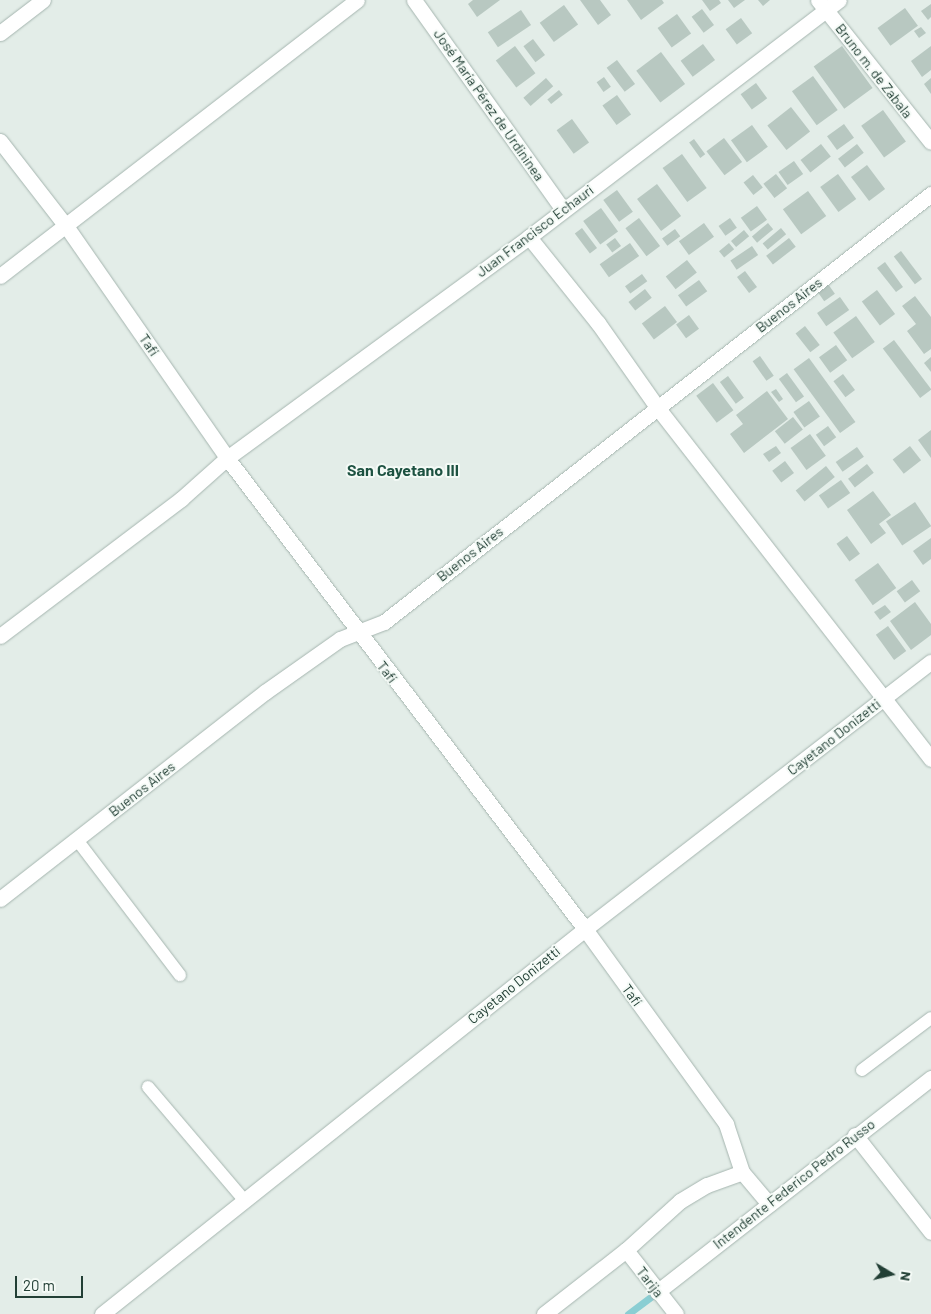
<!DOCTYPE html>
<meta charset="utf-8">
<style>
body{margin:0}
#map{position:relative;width:931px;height:1314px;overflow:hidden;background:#e3ede8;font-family:Barlow,sans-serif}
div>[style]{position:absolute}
.stream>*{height:7px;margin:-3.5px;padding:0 3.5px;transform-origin:3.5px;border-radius:3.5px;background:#8aced3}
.building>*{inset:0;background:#b8c8c1;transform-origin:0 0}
.roads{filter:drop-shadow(0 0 1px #a5b5af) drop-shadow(0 0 1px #a5b5af)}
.lane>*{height:12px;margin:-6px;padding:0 6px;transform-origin:6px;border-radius:6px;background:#fff}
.street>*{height:15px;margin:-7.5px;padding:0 7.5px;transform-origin:7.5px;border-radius:7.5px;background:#fff}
.secondary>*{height:15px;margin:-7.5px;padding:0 7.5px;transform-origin:7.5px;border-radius:7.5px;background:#fff}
span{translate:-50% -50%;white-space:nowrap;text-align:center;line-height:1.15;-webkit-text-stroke:4px #f4faf6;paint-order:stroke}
.street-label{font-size:14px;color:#223f35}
.quarter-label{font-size:16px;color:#1d5241;font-weight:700}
.north{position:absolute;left:866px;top:1249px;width:50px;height:50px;-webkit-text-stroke:4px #f4faf6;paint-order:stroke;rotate:99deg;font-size:14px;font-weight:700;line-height:20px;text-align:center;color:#223f35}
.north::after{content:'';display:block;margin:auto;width:18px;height:22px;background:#223f35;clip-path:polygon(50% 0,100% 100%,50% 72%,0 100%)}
.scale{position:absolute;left:15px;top:1276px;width:68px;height:22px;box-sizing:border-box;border:2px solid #223f35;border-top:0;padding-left:6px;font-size:15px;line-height:18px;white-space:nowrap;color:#223f35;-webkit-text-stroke:4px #f4faf6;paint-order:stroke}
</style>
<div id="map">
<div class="stream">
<i style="left:628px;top:1314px;width:36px;rotate:-37deg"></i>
</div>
<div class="building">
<i style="clip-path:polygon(473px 0,500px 0,477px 17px,468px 4px)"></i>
<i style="clip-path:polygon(580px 0,600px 0,611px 15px,598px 25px)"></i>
<i style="clip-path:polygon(627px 0,662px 0,664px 3px,641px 20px)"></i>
<i style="clip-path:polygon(702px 0,719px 0,721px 3px,710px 11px)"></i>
<i style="clip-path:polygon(728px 0,745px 0,734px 8px)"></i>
<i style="clip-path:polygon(758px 0,770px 0,763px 6px)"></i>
<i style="clip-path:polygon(931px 4px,931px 17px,928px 20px,921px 11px)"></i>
<i style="left:564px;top:5px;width:24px;height:30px;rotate:54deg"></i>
<i style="left:905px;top:8px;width:22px;height:34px;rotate:54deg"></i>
<i style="left:702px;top:9px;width:20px;height:13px;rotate:53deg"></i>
<i style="left:521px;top:10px;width:18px;height:40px;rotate:56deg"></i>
<i style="left:677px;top:14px;width:24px;height:24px;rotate:54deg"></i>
<i style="left:741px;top:18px;width:19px;height:19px;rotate:54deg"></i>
<i style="clip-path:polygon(921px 27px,926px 33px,919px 38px,914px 31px)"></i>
<i style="left:533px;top:39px;width:20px;height:12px;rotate:53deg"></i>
<i style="left:703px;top:44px;width:20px;height:28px;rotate:53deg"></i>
<i style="left:515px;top:46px;width:34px;height:24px;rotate:53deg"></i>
<i style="left:842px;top:46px;width:52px;height:35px;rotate:54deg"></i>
<i style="clip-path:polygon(931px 46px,931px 70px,922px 77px,911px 61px)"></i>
<i style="left:661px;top:52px;width:40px;height:31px;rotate:53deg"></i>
<i style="left:617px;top:60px;width:30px;height:13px;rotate:53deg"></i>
<i style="left:813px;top:76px;width:42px;height:26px;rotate:54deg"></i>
<i style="left:604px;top:77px;width:12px;height:9px;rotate:55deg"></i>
<i style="left:546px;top:78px;width:11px;height:30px;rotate:49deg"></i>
<i style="clip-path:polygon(931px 78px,931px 94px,924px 84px)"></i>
<i style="left:756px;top:83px;width:19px;height:19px;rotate:54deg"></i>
<i style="left:559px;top:90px;width:6px;height:15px;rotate:51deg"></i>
<i style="left:617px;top:95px;width:24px;height:18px;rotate:54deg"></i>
<i style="left:791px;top:107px;width:31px;height:30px;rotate:52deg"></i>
<i style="left:883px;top:110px;width:39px;height:27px;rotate:54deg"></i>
<i style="left:572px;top:119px;width:29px;height:19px;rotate:54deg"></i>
<i style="left:844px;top:124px;width:17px;height:21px;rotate:54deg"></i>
<i style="left:752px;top:125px;width:27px;height:26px;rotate:54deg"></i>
<i style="left:724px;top:138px;width:30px;height:22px;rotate:53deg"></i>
<i style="left:694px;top:139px;width:19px;height:6px;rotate:54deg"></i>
<i style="left:821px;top:144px;width:16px;height:26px;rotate:52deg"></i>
<i style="left:857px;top:144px;width:11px;height:24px;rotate:52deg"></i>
<i style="left:682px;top:154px;width:42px;height:24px;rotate:54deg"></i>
<i style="left:794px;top:161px;width:16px;height:19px;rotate:55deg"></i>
<i style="left:867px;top:165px;width:30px;height:20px;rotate:53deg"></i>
<i style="left:776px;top:174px;width:18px;height:16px;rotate:52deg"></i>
<i style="left:838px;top:174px;width:31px;height:22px;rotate:54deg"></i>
<i style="left:753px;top:175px;width:16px;height:12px;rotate:52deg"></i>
<i style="left:657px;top:184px;width:40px;height:25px;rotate:53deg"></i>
<i style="left:617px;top:190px;width:27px;height:17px;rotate:54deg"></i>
<i style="left:808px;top:191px;width:31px;height:31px;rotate:54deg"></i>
<i style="left:757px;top:206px;width:17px;height:20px;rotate:54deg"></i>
<i style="left:601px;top:208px;width:29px;height:22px;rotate:54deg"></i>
<i style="left:639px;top:218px;width:35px;height:17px;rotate:53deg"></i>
<i style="left:730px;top:218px;width:12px;height:14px;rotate:55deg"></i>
<i style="left:704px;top:223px;width:17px;height:31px;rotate:54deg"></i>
<i style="left:768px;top:223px;width:8px;height:21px;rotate:50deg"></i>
<i style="left:582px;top:228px;width:25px;height:9px;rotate:53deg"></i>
<i style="left:781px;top:228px;width:8px;height:24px;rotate:50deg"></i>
<i style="left:675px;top:229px;width:9px;height:16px;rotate:54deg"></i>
<i style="left:744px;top:230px;width:8px;height:17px;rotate:50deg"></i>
<i style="left:615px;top:238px;width:10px;height:11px;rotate:53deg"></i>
<i style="left:789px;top:238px;width:11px;height:29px;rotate:52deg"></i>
<i style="left:630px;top:243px;width:16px;height:37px;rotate:55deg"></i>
<i style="left:729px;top:243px;width:8px;height:13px;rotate:50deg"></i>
<i style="left:752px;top:246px;width:11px;height:26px;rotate:56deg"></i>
<i style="left:901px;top:251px;width:35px;height:9px;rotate:53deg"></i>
<i style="left:687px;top:260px;width:16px;height:27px;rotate:52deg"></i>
<i style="clip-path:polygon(885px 262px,903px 287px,896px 292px,877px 268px)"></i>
<i style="left:745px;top:271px;width:20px;height:10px;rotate:53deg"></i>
<i style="left:642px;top:274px;width:9px;height:21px;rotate:54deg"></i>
<i style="left:699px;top:280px;width:14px;height:26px;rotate:54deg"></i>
<i style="left:828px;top:284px;width:12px;height:13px;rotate:55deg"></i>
<i style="left:645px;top:289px;width:11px;height:21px;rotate:52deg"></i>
<i style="left:877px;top:290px;width:30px;height:19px;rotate:53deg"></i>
<i style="clip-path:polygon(915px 296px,931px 317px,931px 349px,924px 354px,907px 331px,916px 324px,902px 306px)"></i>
<i style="left:840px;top:297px;width:16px;height:28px;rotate:55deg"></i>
<i style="left:665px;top:306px;width:20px;height:29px;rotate:53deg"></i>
<i style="left:689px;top:315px;width:17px;height:16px;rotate:54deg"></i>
<i style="left:856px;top:316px;width:32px;height:28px;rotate:54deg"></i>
<i style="left:805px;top:326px;width:24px;height:12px;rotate:52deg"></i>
<i style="left:894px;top:340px;width:62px;height:14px;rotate:53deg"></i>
<i style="left:836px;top:345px;width:19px;height:21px;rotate:54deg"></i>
<i style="left:760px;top:356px;width:24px;height:9px;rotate:55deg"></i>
<i style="clip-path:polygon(931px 357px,931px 372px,924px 363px)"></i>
<i style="left:809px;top:358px;width:79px;height:19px;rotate:54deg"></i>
<i style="left:787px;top:373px;width:29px;height:10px;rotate:54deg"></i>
<i style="left:843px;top:374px;width:20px;height:12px;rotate:53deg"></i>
<i style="left:728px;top:376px;width:27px;height:10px;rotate:54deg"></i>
<i style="left:713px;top:383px;width:34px;height:21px;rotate:53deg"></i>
<i style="clip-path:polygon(776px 389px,783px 399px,779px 402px,771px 392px)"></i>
<i style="clip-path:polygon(767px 391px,788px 419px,744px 453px,730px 434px,743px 424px,736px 415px)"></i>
<i style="left:809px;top:401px;width:19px;height:19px;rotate:55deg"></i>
<i style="left:793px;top:417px;width:16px;height:23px;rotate:52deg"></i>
<i style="left:828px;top:426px;width:14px;height:15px;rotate:54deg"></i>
<i style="clip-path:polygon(931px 430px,931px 458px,918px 440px)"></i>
<i style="left:810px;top:434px;width:27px;height:24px;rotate:54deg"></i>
<i style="clip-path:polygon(776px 446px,781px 453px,769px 462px,763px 454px)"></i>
<i style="left:910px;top:446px;width:18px;height:22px;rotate:52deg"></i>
<i style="left:857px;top:447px;width:12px;height:26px;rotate:55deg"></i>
<i style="left:785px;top:461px;width:15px;height:16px;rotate:53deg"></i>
<i style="left:867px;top:464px;width:11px;height:24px;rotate:52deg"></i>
<i style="left:826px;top:466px;width:14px;height:39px;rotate:51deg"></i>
<i style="left:841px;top:480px;width:16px;height:27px;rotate:55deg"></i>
<i style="clip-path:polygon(873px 491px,891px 515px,879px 524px,886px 533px,871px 544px,847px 510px)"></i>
<i style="left:915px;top:502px;width:29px;height:35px;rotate:56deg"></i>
<i style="left:847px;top:536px;width:22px;height:13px;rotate:54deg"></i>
<i style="clip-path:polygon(931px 538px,931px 559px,923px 565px,913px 551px)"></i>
<i style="left:878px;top:563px;width:31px;height:29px;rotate:54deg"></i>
<i style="left:912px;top:580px;width:14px;height:19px;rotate:54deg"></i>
<i style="clip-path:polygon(915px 602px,931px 624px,931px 635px,911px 650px,890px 621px)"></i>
<i style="clip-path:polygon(885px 605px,891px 612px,880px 620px,874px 612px)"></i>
<i style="left:888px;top:626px;width:31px;height:15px;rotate:54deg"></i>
</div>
<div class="roads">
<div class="lane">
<i style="left:77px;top:840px;width:170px;rotate:52.7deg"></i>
<i style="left:862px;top:1070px;width:86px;rotate:-37deg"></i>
<i style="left:148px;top:1087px;width:150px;rotate:49.6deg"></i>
</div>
<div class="street">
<i style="left:414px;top:0;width:257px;rotate:54.6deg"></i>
<i style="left:818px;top:0;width:181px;rotate:51.5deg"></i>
<i style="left:0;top:33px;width:54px;rotate:-37.5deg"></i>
<i style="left:0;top:141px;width:108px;rotate:52.2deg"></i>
<i style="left:66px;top:226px;width:282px;rotate:55.2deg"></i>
<i style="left:227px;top:458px;width:592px;rotate:52.76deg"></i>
<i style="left:585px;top:929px;width:241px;rotate:54.1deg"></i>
<i style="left:726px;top:1124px;width:51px;rotate:71.6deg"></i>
<i style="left:742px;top:1172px;width:42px;rotate:49.8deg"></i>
<i style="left:529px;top:237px;width:110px;rotate:51.3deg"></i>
<i style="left:598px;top:323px;width:103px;rotate:54.9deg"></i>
<i style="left:657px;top:407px;width:446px;rotate:52.1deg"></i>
<i style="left:0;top:276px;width:451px;rotate:-37.7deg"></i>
<i style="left:0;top:636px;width:227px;rotate:-37.1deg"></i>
<i style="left:181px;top:499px;width:62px;rotate:-41.7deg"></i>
<i style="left:227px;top:458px;width:374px;rotate:-36.2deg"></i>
<i style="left:529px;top:237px;width:390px;rotate:-37.4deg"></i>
<i style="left:0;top:899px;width:336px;rotate:-38deg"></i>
<i style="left:265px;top:692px;width:92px;rotate:-35.2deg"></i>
<i style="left:340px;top:639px;width:47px;rotate:-21.1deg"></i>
<i style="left:384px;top:622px;width:695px;rotate:-38.04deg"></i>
<i style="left:855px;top:1135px;width:123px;rotate:51.9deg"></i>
<i style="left:626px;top:1250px;width:81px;rotate:52deg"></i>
<i style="left:102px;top:1314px;width:618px;rotate:-38.56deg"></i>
<i style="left:585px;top:929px;width:437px;rotate:-37.7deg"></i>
<i style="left:544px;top:1314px;width:104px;rotate:-38deg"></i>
<i style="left:626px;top:1250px;width:73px;rotate:-42.2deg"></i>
<i style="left:680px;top:1201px;width:31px;rotate:-31deg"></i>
<i style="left:707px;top:1185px;width:37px;rotate:-20deg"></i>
</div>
<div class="secondary">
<i style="left:657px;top:1292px;width:348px;rotate:-38deg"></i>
</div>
</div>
<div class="street-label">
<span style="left:874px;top:71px;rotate:52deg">Bruno m. de Zabala</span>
<span style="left:489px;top:105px;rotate:55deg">José María Pérez de Urdininea</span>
<span style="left:535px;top:231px;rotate:-37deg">Juan Francisco Echauri</span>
<span style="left:789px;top:305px;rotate:-38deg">Buenos Aires</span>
<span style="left:149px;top:345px;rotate:55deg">Tafí</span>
<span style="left:470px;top:554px;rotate:-38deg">Buenos Aires</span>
<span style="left:387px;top:672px;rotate:52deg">Tafí</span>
<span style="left:834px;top:737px;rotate:-38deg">Cayetano Donizetti</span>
<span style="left:142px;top:789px;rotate:-38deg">Buenos Aires</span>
<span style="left:514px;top:985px;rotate:-39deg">Cayetano Donizetti</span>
<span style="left:632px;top:995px;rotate:54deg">Tafí</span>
<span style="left:794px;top:1184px;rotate:-38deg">Intendente Federico Pedro Russo</span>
<span style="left:650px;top:1282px;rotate:52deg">Tarija</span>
</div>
<div class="quarter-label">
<span style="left:403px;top:470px">San Cayetano III</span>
</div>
<div class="north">N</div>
<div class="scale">20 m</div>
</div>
